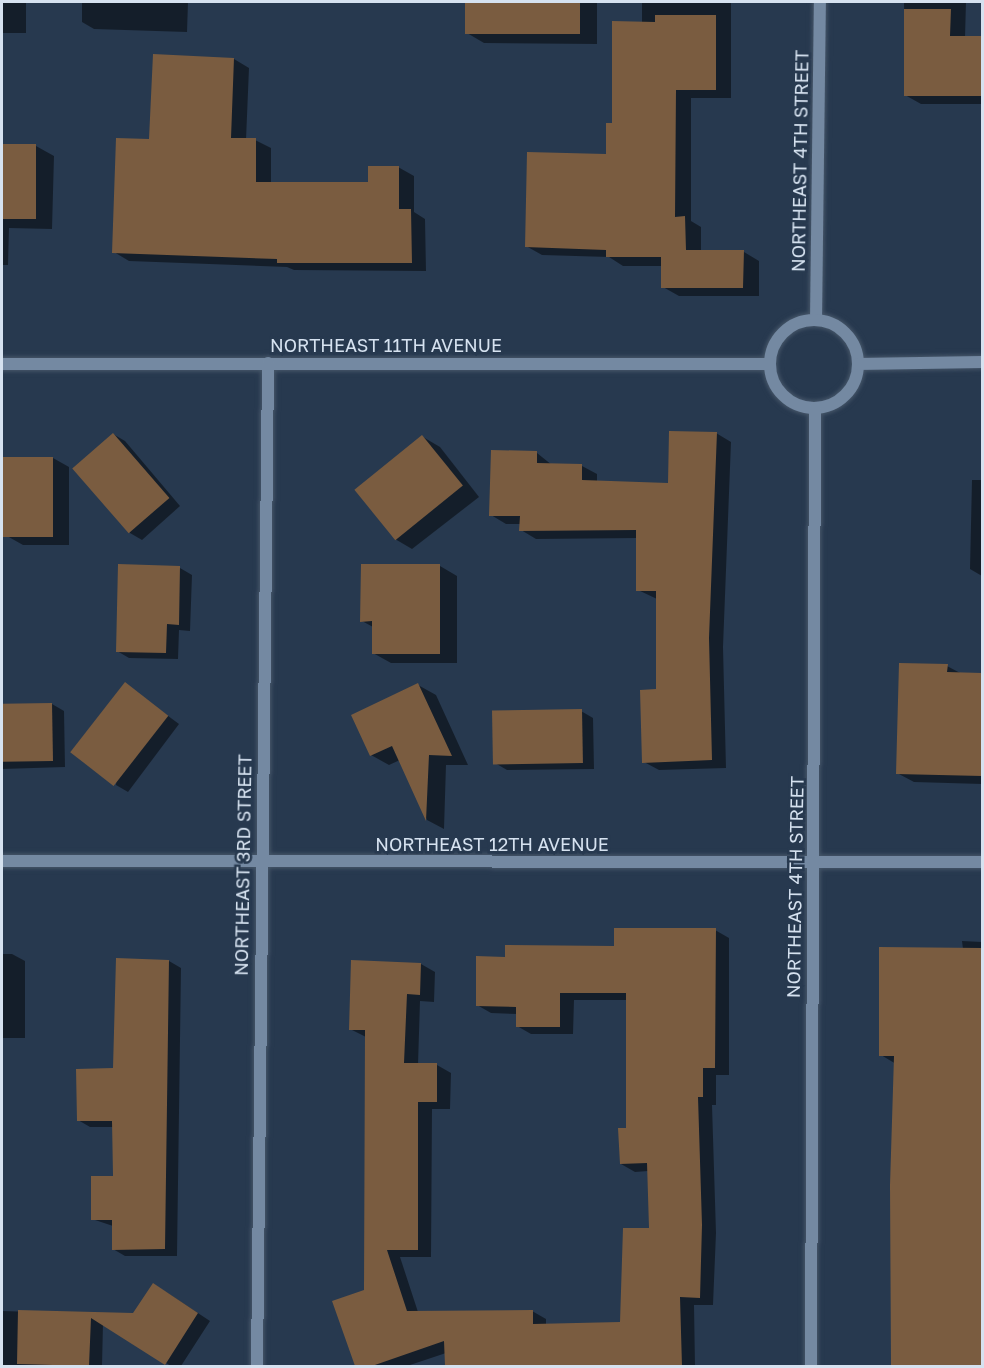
<!DOCTYPE html>
<style>
body{margin:0}
#map{position:relative;width:984px;height:1368px;overflow:hidden;background:#27394f;font-family:"Golos Text",sans-serif}
div>[style]{position:absolute}
.shadow>*{inset:0;background:#0007;transform-origin:0 0}
.building>*{inset:0;background:#7a5c40;transform-origin:0 0}
.roads{filter:drop-shadow(0 0 2px #465669) drop-shadow(0 0 2px #465669)}
.street>*{height:12px;margin:-6px;padding:0 6px;transform-origin:6px;border-radius:6px;background:#7489a2}
.street>.ring{margin:-6px;padding:0;box-sizing:content-box;background:none;border:12px solid #7489a2;border-radius:50%}
span{translate:-50% -50%;white-space:nowrap;text-align:center;line-height:1.15;-webkit-text-stroke:5px #27394f;paint-order:stroke}
.street-label{font-size:18px;color:#d6e2f0}
.frame{position:absolute;inset:0;border:3px solid #d6e2f0;pointer-events:none}
</style>
<div id="map">
<div class="shadow">
<i style="left:2px;top:2px;width:24px;height:31px"></i>
<i style="clip-path:polygon(82px 2px,188px 2px,187px 32px,94px 29px,82px 22px)"></i>
<i style="clip-path:polygon(467px 2px,597px 2px,597px 44px,484px 43px,467px 33px)"></i>
<i style="clip-path:polygon(642px 2px,731px 2px,731px 98px,691px 98px,691px 221px,701px 227px,701px 252px,744px 252px,759px 261px,759px 296px,679px 296px,663px 287px,663px 266px,623px 266px,609px 257px,542px 255px,526px 246px,607px 156px,642px 23px)"></i>
<i style="clip-path:polygon(904px 2px,966px 2px,965px 38px,982px 38px,982px 104px,921px 104px,905px 95px)"></i>
<i style="clip-path:polygon(234px 59px,249px 68px,246px 140px,255px 140px,271px 148px,271px 183px,369px 183px,398px 167px,414px 176px,414px 212px,425px 219px,426px 271px,294px 270px,287px 267px,129px 261px,114px 252px,151px 140px)"></i>
<i style="clip-path:polygon(2px 145px,36px 146px,54px 156px,52px 229px,9px 228px,8px 265px,2px 265px)"></i>
<i style="clip-path:polygon(716px 433px,731px 442px,723px 647px,726px 768px,659px 770px,644px 762px,657px 691px,657px 599px,638px 590px,638px 538px,536px 539px,521px 530px,521px 524px,506px 524px,491px 515px,537px 453px,552px 465px,582px 466px,597px 474px,597px 482px,669px 485px)"></i>
<i style="clip-path:polygon(113px 434px,125px 441px,180px 506px,142px 540px,130px 533px)"></i>
<i style="clip-path:polygon(423px 437px,440px 447px,479px 497px,412px 549px,395px 539px)"></i>
<i style="clip-path:polygon(2px 458px,53px 458px,69px 467px,69px 545px,23px 545px,7px 536px,7px 525px,2px 525px)"></i>
<i style="clip-path:polygon(972px 480px,982px 480px,982px 576px,970px 569px)"></i>
<i style="clip-path:polygon(440px 566px,457px 576px,457px 663px,391px 663px,373px 653px,373px 627px,362px 621px)"></i>
<i style="clip-path:polygon(180px 568px,192px 575px,190px 631px,179px 630px,178px 659px,129px 658px,117px 651px)"></i>
<i style="clip-path:polygon(947px 666px,962px 674px,982px 674px,982px 784px,914px 782px,897px 773px)"></i>
<i style="clip-path:polygon(125px 684px,179px 724px,128px 792px,116px 785px)"></i>
<i style="clip-path:polygon(418px 685px,436px 695px,468px 765px,446px 765px,444px 829px,427px 820px,400px 760px,389px 765px,371px 755px)"></i>
<i style="clip-path:polygon(52px 704px,64px 711px,65px 767px,2px 769px,2px 705px)"></i>
<i style="clip-path:polygon(581px 711px,593px 718px,594px 769px,507px 770px,495px 763px)"></i>
<i style="clip-path:polygon(715px 930px,729px 938px,729px 1075px,716px 1075px,716px 1105px,712px 1105px,716px 1233px,713px 1305px,694px 1305px,695px 1366px,446px 1366px,446px 1353px,407px 1366px,356px 1366px,334px 1302px,366px 1291px,366px 1037px,350px 1029px,421px 964px,435px 972px,434px 1002px,420px 1001px,418px 1065px,437px 1065px,451px 1073px,450px 1109px,432px 1109px,431px 1257px,400px 1257px,418px 1312px,532px 1311px,546px 1319px,546px 1325px,622px 1323px,650px 1230px,648px 1171px,635px 1172px,621px 1164px,628px 1129px,628px 1000px,574px 1000px,573px 1034px,531px 1034px,517px 1026px,518px 1014px,491px 1013px,477px 1005px,506px 958px,616px 947px)"></i>
<i style="clip-path:polygon(962px 941px,982px 942px,982px 1366px,893px 1366px,896px 1064px,881px 1055px,963px 949px)"></i>
<i style="clip-path:polygon(2px 954px,12px 954px,25px 961px,25px 1038px,2px 1038px)"></i>
<i style="clip-path:polygon(169px 961px,181px 968px,177px 1256px,125px 1256px,113px 1249px,113px 1226px,92px 1219px,115px 1177px,114px 1127px,90px 1127px,78px 1120px,115px 1070px)"></i>
<i style="clip-path:polygon(166px 1292px,210px 1321px,181px 1366px,171px 1366px,103px 1324px,102px 1366px,2px 1366px,2px 1311px,134px 1315px)"></i>
</div>
<div class="building">
<i style="left:465px;top:2px;width:115px;height:32px"></i>
<i style="clip-path:polygon(904px 9px,951px 9px,950px 36px,982px 36px,982px 96px,904px 96px)"></i>
<i style="clip-path:polygon(655px 15px,716px 15px,716px 90px,676px 90px,675px 217px,685px 216px,686px 250px,744px 250px,743px 288px,661px 288px,661px 257px,606px 257px,606px 250px,525px 247px,527px 152px,606px 154px,606px 123px,612px 123px,612px 21px,655px 22px)"></i>
<i style="clip-path:polygon(153px 54px,234px 58px,231px 138px,256px 138px,256px 182px,368px 182px,368px 166px,399px 166px,399px 209px,411px 209px,412px 263px,277px 263px,277px 259px,112px 253px,116px 138px,149px 139px)"></i>
<i style="left:2px;top:144px;width:34px;height:75px"></i>
<i style="clip-path:polygon(669px 431px,717px 432px,709px 638px,712px 760px,642px 763px,640px 690px,656px 689px,656px 591px,636px 591px,636px 530px,519px 531px,520px 516px,489px 516px,491px 450px,537px 451px,537px 463px,582px 464px,582px 480px,668px 483px)"></i>
<i style="left:113px;top:433px;width:86px;height:54px;rotate:49deg"></i>
<i style="left:422px;top:435px;width:65px;height:87px;rotate:51deg"></i>
<i style="left:2px;top:457px;width:51px;height:80px"></i>
<i style="clip-path:polygon(118px 564px,180px 566px,179px 625px,167px 624px,166px 653px,116px 652px)"></i>
<i style="clip-path:polygon(361px 564px,440px 564px,440px 654px,372px 654px,372px 621px,360px 622px)"></i>
<i style="clip-path:polygon(899px 663px,948px 664px,947px 672px,982px 673px,982px 776px,896px 774px)"></i>
<i style="left:125px;top:682px;width:55px;height:89px;rotate:38deg"></i>
<i style="clip-path:polygon(418px 683px,452px 756px,429px 755px,426px 821px,392px 746px,370px 756px,351px 715px)"></i>
<i style="left:52px;top:703px;width:58px;height:50px;rotate:89deg"></i>
<i style="left:582px;top:709px;width:54px;height:90px;rotate:89deg"></i>
<i style="clip-path:polygon(614px 928px,716px 928px,715px 1068px,703px 1068px,703px 1097px,698px 1097px,702px 1225px,700px 1298px,680px 1297px,682px 1366px,445px 1366px,444px 1341px,372px 1366px,355px 1366px,332px 1301px,364px 1290px,365px 1030px,349px 1030px,351px 960px,421px 963px,420px 995px,407px 994px,404px 1063px,437px 1063px,437px 1102px,418px 1102px,418px 1250px,387px 1250px,407px 1311px,533px 1310px,533px 1324px,620px 1322px,623px 1228px,649px 1228px,647px 1163px,620px 1164px,618px 1128px,626px 1128px,626px 993px,560px 993px,560px 1027px,516px 1027px,516px 1007px,476px 1006px,476px 956px,505px 957px,505px 945px,614px 946px)"></i>
<i style="clip-path:polygon(879px 947px,982px 948px,982px 1366px,891px 1366px,890px 1185px,894px 1056px,879px 1056px)"></i>
<i style="clip-path:polygon(116px 958px,169px 960px,165px 1249px,112px 1250px,112px 1220px,91px 1220px,91px 1176px,113px 1176px,112px 1121px,77px 1121px,76px 1069px,113px 1068px)"></i>
<i style="clip-path:polygon(153px 1283px,198px 1313px,165px 1365px,91px 1318px,89px 1366px,17px 1364px,18px 1310px,133px 1313px)"></i>
</div>
<div class="roads">
<div class="street">
<i style="left:816px;top:320px;width:318px;rotate:-89.3deg"></i>
<i class="ring" style="left:770px;top:320px;width:76px;height:76px"></i>
<i style="left:2px;top:364px;width:768px"></i>
<i style="left:858px;top:364px;width:124px;rotate:-0.9deg"></i>
<i style="left:2px;top:861px;width:980px;rotate:0.06deg"></i>
<i style="left:257px;top:1366px;width:1003px;rotate:-89.37deg"></i>
<i style="left:811px;top:1366px;width:958px;rotate:-89.76deg"></i>
</div>
</div>
<div class="street-label">
<span style="left:800px;top:161px;rotate:-89deg">NORTHEAST 4TH STREET</span>
<span style="left:386px;top:345px">NORTHEAST 11TH AVENUE</span>
<span style="left:492px;top:844px">NORTHEAST 12TH AVENUE</span>
<span style="left:243px;top:865px;rotate:-89deg">NORTHEAST 3RD STREET</span>
<span style="left:795px;top:887px;rotate:-89deg">NORTHEAST 4TH STREET</span>
</div>
<div class="frame"></div>
</div>
